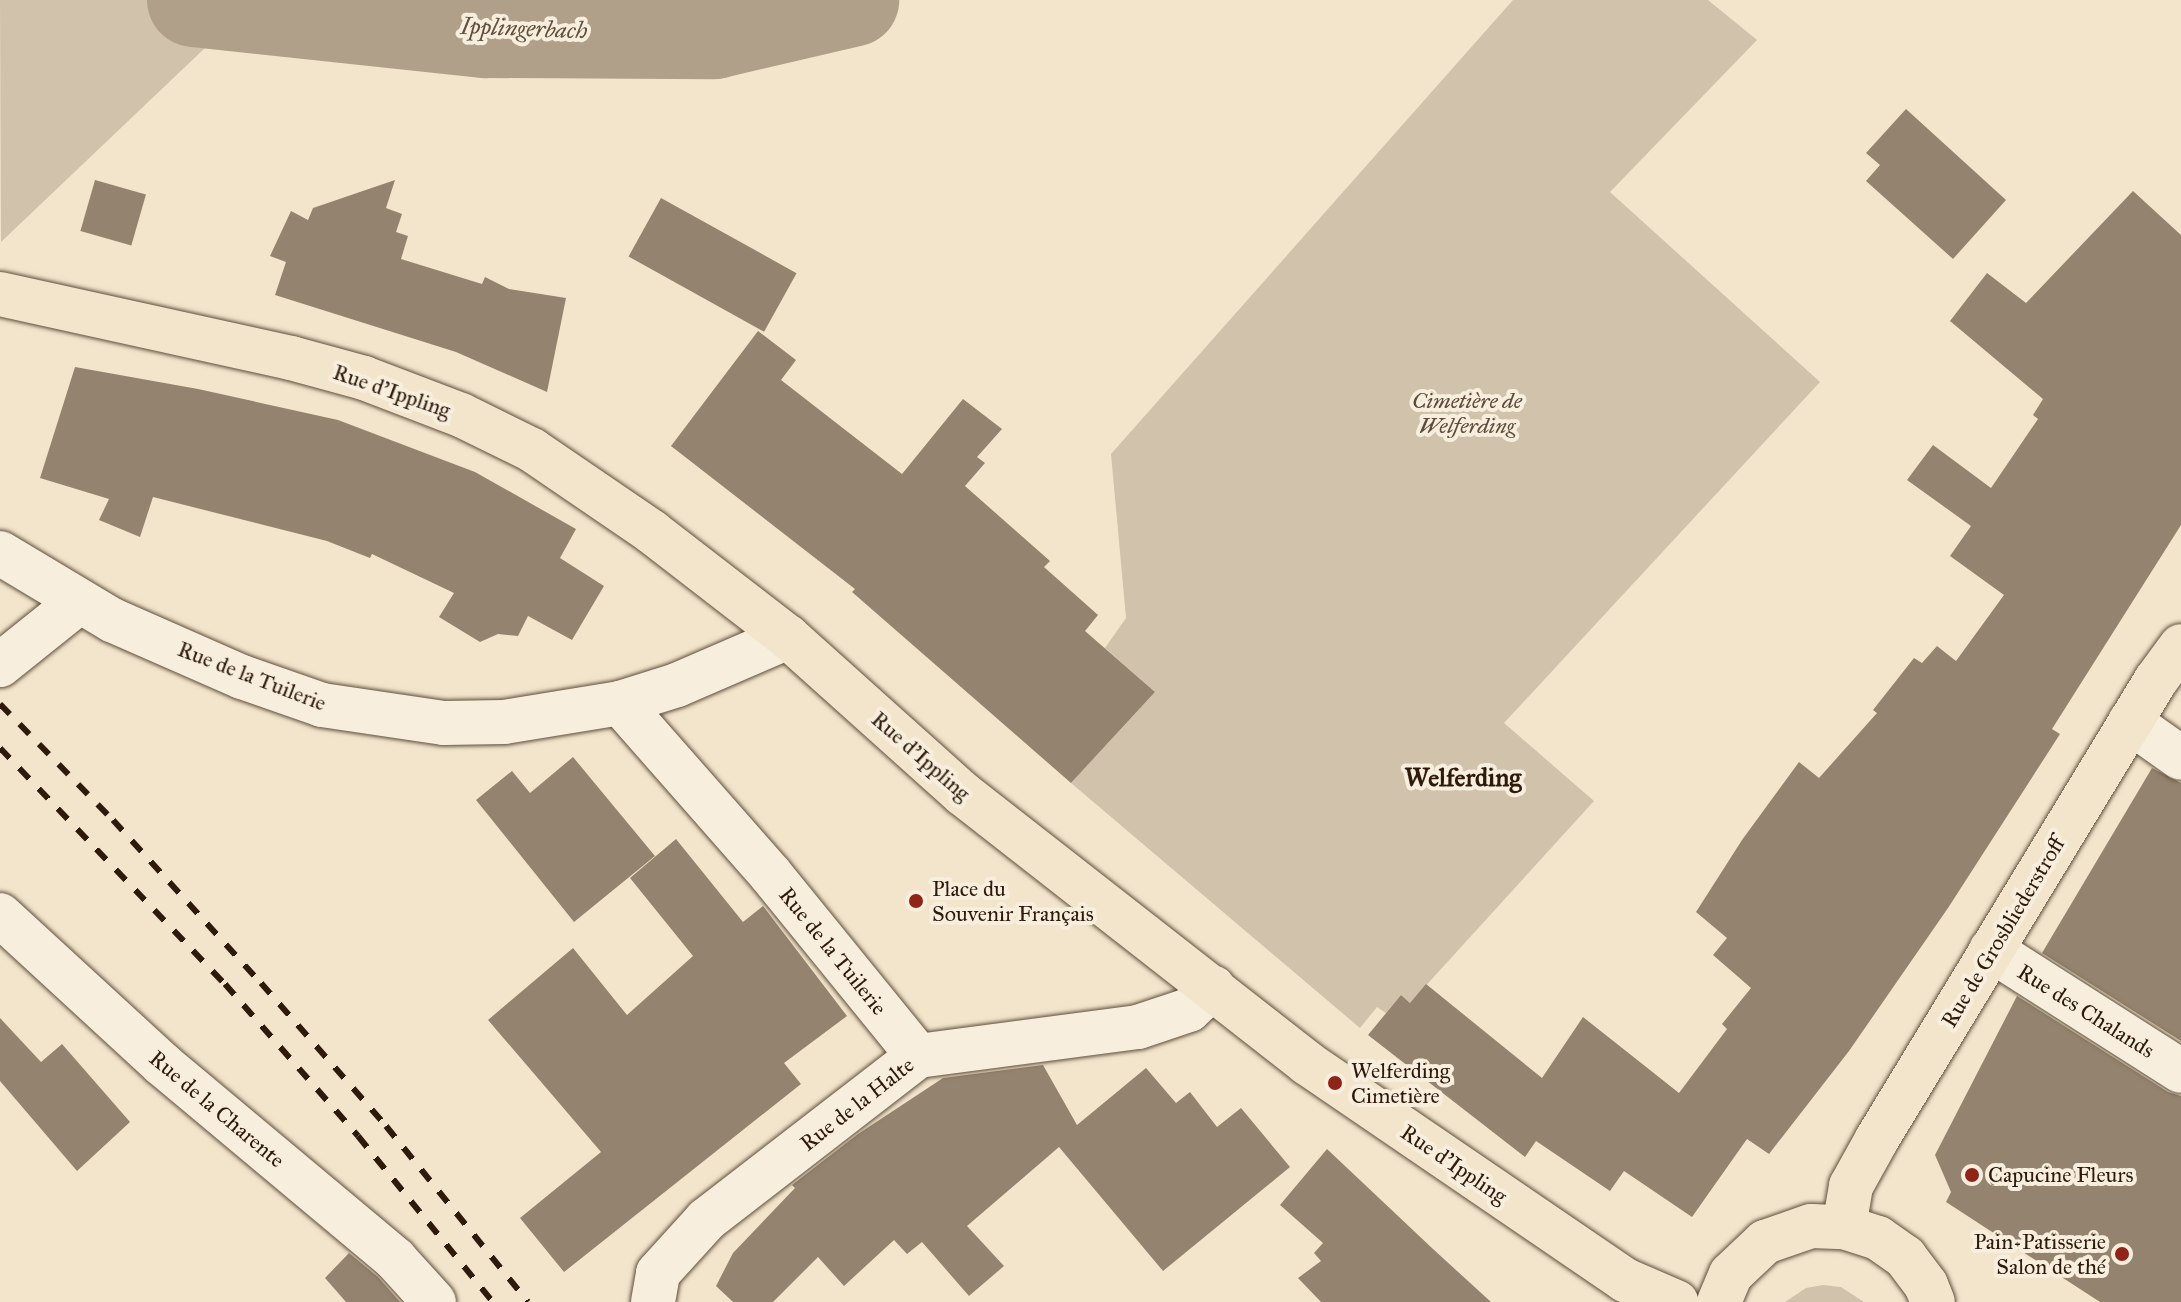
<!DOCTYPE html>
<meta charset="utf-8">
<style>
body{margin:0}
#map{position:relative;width:2181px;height:1302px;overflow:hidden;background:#f3e5cc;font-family:"IM FELL Great Primer",serif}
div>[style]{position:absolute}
.green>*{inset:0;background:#d1c2ab}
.river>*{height:94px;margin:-47px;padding:0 47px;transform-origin:47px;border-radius:47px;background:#b0a08a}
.building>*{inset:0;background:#94846f;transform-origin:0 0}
.roads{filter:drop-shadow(0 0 2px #5e4d3b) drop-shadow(0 0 2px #5e4d3b)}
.minor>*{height:44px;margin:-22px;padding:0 22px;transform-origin:22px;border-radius:22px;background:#f7eede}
.primary>*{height:44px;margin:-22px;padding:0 22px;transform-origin:22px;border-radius:22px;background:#f3e5cc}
.rail>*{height:6px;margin-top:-3px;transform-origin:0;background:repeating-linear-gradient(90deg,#2d1a0b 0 14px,transparent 0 28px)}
.dots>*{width:22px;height:22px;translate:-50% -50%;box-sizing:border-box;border:4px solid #f7eede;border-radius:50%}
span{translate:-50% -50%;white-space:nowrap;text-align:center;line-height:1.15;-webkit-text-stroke:8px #f7eede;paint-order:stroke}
.street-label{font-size:22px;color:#2d1a0b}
.park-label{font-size:22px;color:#5e4c3b;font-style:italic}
.poi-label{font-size:22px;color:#2d1a0b}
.left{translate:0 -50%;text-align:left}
.right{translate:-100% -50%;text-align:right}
.water-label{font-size:24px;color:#61503e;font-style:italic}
.quarter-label{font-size:26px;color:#2d1a0b;font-weight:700}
</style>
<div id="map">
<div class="green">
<i style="clip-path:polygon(0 0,852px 0,714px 32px,486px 31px,247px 8px,1px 242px)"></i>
<i style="clip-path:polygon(1513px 0,1708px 0,1757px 40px,1610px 192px,1820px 382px,1504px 723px,1594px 801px,1410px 1003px,1401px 995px,1386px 1013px,1377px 1007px,1360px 1028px,1071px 783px,1155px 692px,1105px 648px,1126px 618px,1111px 454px)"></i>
<i style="clip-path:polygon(1823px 1285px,1841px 1287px,1864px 1302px,1785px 1302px,1806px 1288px)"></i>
</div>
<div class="river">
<i style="left:194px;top:0;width:294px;rotate:6.1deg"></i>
<i style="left:486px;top:31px;width:228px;rotate:0.3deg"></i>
<i style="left:714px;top:32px;width:142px;rotate:-13.1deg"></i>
</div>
<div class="building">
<i style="clip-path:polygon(1906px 109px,2006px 200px,1953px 259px,1866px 181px,1880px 165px,1866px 153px)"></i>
<i style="left:95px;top:180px;width:53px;height:53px;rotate:16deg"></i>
<i style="clip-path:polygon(395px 180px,386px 208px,402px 214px,396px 232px,408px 236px,401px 259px,482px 284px,485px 277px,509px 289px,566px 298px,547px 392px,456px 352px,275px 295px,286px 262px,270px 256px,291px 211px,308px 220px,313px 208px)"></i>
<i style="clip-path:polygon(2133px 191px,2181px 235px,2181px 525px,2052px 729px,2060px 734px,1948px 908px,1849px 1051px,1769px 1154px,1747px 1139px,1692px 1217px,1624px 1171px,1610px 1191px,1536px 1141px,1525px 1157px,1368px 1035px,1401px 995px,1410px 1003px,1426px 984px,1542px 1078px,1583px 1017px,1679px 1093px,1727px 1029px,1722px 1024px,1751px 988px,1713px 955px,1727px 938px,1696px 912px,1742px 840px,1799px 762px,1819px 778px,1877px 713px,1873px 710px,1914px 658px,1922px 663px,1937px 646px,1956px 661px,2004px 595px,1950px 556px,1971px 526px,1907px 480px,1933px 445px,1991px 488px,2038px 419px,2033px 415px,2043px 399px,1950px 321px,1987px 273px,2026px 303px)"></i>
<i style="left:661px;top:198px;width:155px;height:67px;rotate:29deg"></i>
<i style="clip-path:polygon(758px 331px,796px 360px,781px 380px,902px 474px,963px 399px,1002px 429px,977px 457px,985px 463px,965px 486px,1050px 561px,1044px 567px,1098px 615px,1085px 631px,1155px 692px,1071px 783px,852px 592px,855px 589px,671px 446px)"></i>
<i style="clip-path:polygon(75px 367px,198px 389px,338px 420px,475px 472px,576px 529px,560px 558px,604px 586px,572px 640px,528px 616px,518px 636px,498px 634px,480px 642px,439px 617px,454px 593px,372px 554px,370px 558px,327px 541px,153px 497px,140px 537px,99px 520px,109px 499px,40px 478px)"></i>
<i style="clip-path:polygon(573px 757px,655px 856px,574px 922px,476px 800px,512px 771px,530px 793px)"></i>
<i style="clip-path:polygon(2152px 768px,2181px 783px,2181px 1041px,2042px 953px)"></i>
<i style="clip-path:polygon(676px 839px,743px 922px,763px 906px,847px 1016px,784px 1063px,801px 1084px,564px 1272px,520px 1218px,601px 1152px,488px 1020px,573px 948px,627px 1015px,693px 956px,630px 878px)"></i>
<i style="clip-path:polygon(2017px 996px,2168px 1092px,2181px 1096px,2181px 1302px,2100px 1302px,1946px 1202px,1951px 1192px,1935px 1155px)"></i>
<i style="clip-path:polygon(0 1018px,41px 1062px,62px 1044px,130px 1122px,77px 1171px,0 1081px)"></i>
<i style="clip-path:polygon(1043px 1065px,1077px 1125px,1146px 1068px,1176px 1103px,1190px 1092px,1217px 1127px,1241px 1108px,1290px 1167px,1163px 1271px,1059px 1147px,967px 1226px,1004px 1266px,969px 1296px,922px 1242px,907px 1254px,894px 1240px,844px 1286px,818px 1257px,773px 1302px,733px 1302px,716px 1286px,733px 1253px,795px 1188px,792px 1185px,858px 1134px,943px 1078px)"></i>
<i style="clip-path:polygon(1327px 1149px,1433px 1249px,1491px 1302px,1321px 1302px,1298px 1278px,1321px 1261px,1314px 1253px,1323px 1243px,1280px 1205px)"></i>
<i style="clip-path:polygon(349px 1253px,378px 1277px,400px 1302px,346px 1302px,325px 1278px)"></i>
</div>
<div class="roads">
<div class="minor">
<i style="left:0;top:553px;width:131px;rotate:30.9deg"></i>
<i style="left:112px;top:620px;width:142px;rotate:23.7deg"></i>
<i style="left:242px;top:677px;width:85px;rotate:19.3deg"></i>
<i style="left:322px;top:705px;width:123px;rotate:8.4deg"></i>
<i style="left:444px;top:723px;width:60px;rotate:-1deg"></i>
<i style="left:504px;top:722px;width:118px;rotate:-9.3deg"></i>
<i style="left:620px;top:703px;width:60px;rotate:-17.5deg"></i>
<i style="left:677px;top:685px;width:121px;rotate:-23.4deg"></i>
<i style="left:0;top:665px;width:102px;rotate:-38.7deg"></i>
<i style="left:620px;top:703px;width:229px;rotate:48.7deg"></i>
<i style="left:771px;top:875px;width:233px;rotate:50.9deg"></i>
<i style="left:2130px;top:722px;width:62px;rotate:35.2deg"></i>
<i style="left:0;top:915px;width:220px;rotate:42.6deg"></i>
<i style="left:162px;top:1064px;width:304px;rotate:39.9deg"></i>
<i style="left:395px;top:1259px;width:58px;rotate:47.8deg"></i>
<i style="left:1991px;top:950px;width:225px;rotate:32.5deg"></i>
<i style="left:653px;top:1302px;width:29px;rotate:-80deg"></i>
<i style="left:658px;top:1273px;width:72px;rotate:-47.8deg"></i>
<i style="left:706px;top:1220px;width:268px;rotate:-37.7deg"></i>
<i style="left:918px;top:1056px;width:222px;rotate:-7.5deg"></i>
<i style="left:1138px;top:1027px;width:54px;rotate:-18.4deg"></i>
<i style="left:1189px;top:1010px;width:33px;rotate:-43deg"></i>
</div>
<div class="primary">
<i style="left:0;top:294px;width:298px;rotate:12.4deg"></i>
<i style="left:291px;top:358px;width:76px;rotate:15.3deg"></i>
<i style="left:364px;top:378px;width:104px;rotate:20.9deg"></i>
<i style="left:461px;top:415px;width:79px;rotate:26.2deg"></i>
<i style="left:532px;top:450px;width:145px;rotate:34.3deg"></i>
<i style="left:652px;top:532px;width:172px;rotate:37.7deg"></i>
<i style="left:788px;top:637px;width:235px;rotate:41.9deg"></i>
<i style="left:963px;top:794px;width:437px;rotate:38deg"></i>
<i style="left:1307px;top:1063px;width:385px;rotate:34.3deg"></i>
<i style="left:1625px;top:1280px;width:56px;rotate:23.3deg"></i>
<i style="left:1844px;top:1227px;width:42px;rotate:-80.3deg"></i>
<i style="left:1851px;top:1186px;width:54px;rotate:-61deg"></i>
<i style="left:1877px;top:1139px;width:537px;rotate:-58.71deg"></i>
<i style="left:2156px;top:680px;width:42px;rotate:-53.7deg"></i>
<i style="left:1719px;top:1302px;width:30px;rotate:-67deg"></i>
<i style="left:1731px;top:1274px;width:47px;rotate:-43.3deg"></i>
<i style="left:1765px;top:1242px;width:49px;rotate:-19.2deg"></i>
<i style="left:1811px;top:1226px;width:33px;rotate:2deg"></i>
<i style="left:1844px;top:1227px;width:36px;rotate:18deg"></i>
<i style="left:1878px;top:1238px;width:33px;rotate:35deg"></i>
<i style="left:1905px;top:1257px;width:35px;rotate:53deg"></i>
<i style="left:1926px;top:1285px;width:18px;rotate:68deg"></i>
</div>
</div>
<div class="rail">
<i style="left:0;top:704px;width:162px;rotate:45.8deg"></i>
<i style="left:113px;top:820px;width:220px;rotate:47.8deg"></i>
<i style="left:261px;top:983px;width:190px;rotate:48.8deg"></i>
<i style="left:386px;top:1126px;width:226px;rotate:51.1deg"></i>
<i style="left:0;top:748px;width:326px;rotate:46.4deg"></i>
<i style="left:225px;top:984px;width:202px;rotate:48.8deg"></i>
<i style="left:358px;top:1136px;width:214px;rotate:50.9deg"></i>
</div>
<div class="dots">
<i style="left:916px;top:901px;background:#8f2418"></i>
<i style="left:1335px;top:1083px;background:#8f2418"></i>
<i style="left:1972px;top:1175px;background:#8f2418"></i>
<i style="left:2122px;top:1254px;background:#8f2418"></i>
</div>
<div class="street-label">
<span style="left:392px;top:391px;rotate:19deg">Rue d'Ippling</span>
<span style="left:252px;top:676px;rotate:21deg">Rue de la Tuilerie</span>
<span style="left:921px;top:756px;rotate:41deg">Rue d'Ippling</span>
<span style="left:2003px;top:932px;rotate:-59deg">Rue de Grosbliederstroff</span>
<span style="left:833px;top:951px;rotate:51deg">Rue de la Tuilerie</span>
<span style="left:2086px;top:1011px;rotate:32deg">Rue des Chalands</span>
<span style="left:857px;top:1104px;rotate:-38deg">Rue de la Halte</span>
<span style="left:217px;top:1109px;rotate:40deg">Rue de la Charente</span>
<span style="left:1454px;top:1164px;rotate:34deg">Rue d'Ippling</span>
</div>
<div class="park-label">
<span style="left:1467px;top:413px">Cimetière de<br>Welferding</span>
</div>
<div class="poi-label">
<span class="left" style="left:932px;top:901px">Place du<br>Souvenir Français</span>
<span class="left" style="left:1351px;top:1083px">Welferding<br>Cimetière</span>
<span class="left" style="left:1988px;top:1175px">Capucine Fleurs</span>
<span class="right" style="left:2106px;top:1254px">Pain-Patisserie<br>Salon de thé</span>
</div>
<div class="water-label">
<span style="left:524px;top:29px;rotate:2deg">Ipplingerbach</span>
</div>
<div class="quarter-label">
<span style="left:1463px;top:778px">Welferding</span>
</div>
</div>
